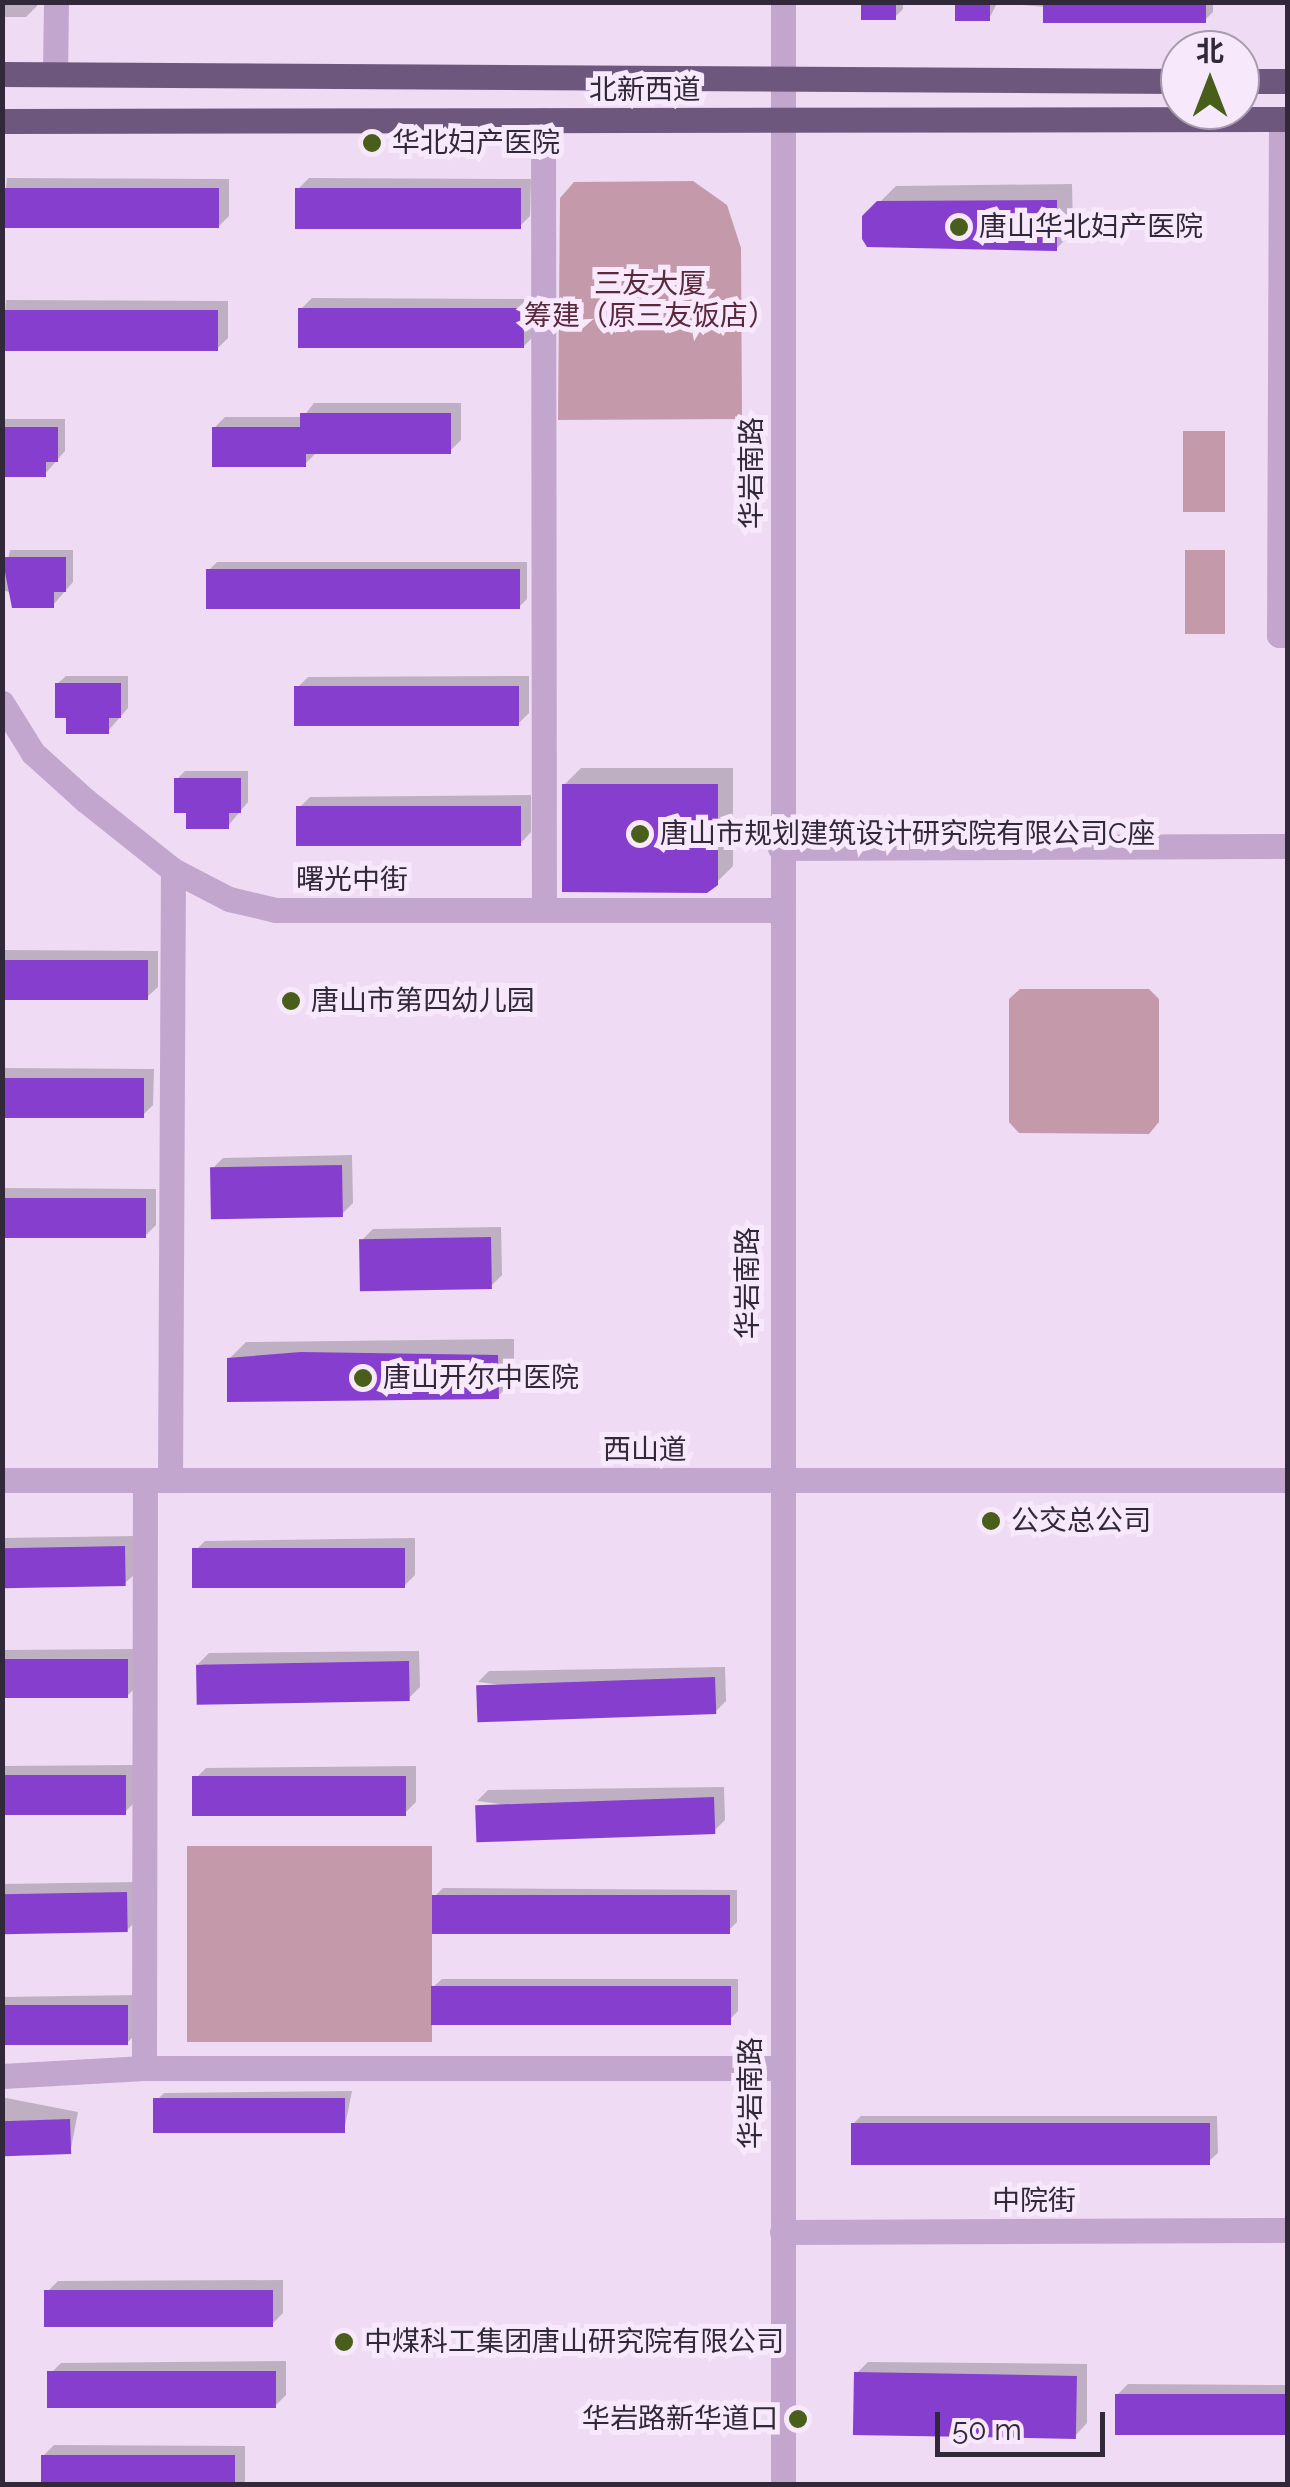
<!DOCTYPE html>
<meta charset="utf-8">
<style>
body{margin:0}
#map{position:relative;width:1290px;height:2487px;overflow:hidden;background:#efdbf4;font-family:Raleway,"Noto Sans SC",sans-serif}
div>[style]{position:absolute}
.green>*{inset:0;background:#c49aab;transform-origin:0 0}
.shadow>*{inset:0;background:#0003;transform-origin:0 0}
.building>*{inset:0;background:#863ecf;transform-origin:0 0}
.minor>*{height:25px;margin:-12.5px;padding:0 12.5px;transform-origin:12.5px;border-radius:12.5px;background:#c2a6cd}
.major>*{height:25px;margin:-12.5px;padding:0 12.5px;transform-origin:12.5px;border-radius:12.5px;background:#6d577c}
.dots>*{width:28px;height:28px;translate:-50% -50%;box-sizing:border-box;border:5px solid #f7e8fb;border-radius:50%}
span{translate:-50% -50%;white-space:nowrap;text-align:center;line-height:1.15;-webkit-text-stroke:10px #f7e8fb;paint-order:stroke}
.street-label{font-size:28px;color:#312839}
.poi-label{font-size:28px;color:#312839}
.left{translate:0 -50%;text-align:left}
.right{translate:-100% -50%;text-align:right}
.park-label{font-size:28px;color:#59293b}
.frame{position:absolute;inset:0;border:5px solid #312839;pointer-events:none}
.north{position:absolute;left:1160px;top:30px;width:100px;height:100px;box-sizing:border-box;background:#f7e8fb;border:2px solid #a89bad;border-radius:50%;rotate:0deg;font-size:28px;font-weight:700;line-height:40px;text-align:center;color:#312839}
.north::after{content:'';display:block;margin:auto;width:35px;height:45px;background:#485e1a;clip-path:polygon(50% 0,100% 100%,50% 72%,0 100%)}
.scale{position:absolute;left:935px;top:2412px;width:170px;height:45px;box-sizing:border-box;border:5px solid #312839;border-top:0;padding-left:12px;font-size:30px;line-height:35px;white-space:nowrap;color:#312839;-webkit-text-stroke:8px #f7e8fb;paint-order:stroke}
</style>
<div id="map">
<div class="green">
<i style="clip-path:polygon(693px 181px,727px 205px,741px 248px,742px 419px,558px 420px,560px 198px,574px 182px)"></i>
<i style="left:1183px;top:431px;width:42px;height:81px"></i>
<i style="left:1185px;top:550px;width:40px;height:84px"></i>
<i style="clip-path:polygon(1020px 989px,1149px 989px,1159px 999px,1159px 1122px,1149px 1134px,1019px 1133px,1009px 1122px,1009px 999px)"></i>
<i style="left:187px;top:1846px;width:245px;height:196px"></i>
</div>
<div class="shadow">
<i style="clip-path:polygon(2px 2px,37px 2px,37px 6px,26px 17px,2px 17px)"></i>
<i style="clip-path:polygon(863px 2px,903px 2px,903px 9px,895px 17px)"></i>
<i style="clip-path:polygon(957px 2px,1213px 2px,1213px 12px,1205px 20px,997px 3px,989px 19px)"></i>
<i style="clip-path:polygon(7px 178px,229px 179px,229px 216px,218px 227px,2px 226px)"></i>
<i style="clip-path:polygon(309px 178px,531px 179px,530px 216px,519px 227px,298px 189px)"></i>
<i style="clip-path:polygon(1072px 184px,1073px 232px,1056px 249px,865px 217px,896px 186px)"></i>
<i style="clip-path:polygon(312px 298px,534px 299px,534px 336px,523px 347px,301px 309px)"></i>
<i style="clip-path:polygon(6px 300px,228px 301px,228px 338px,217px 349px,2px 348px)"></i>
<i style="clip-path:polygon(314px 403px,461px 403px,461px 440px,450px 451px,316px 453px,305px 464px,214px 428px,225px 417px,303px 417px)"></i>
<i style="clip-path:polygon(2px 419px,65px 419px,65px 451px,45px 474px,2px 459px)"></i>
<i style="clip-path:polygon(10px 550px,73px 550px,73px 582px,53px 605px,2px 590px)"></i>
<i style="clip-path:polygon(217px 562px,527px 562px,527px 599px,519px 607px,209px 570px)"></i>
<i style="clip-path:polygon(66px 676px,128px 676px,128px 708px,108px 731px,69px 715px,57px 684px)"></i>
<i style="clip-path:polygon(529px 676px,529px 713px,518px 724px,297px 688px,308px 677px)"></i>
<i style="clip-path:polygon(581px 768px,733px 768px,733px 866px,716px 883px,564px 785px)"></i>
<i style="clip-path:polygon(185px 771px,248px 771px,248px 802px,228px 826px,189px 811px,177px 779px)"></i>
<i style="clip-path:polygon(531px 795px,531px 832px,520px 844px,299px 808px,310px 797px)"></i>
<i style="clip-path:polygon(2px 950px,158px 951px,158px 987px,146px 998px,2px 998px)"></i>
<i style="clip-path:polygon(2px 1068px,154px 1069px,153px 1105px,142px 1116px,2px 1116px)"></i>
<i style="clip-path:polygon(352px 1155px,353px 1203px,342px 1214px,212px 1169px,223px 1158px)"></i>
<i style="clip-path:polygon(2px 1188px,156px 1189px,156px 1225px,145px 1236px,2px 1236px)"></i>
<i style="clip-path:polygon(501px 1227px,502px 1275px,491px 1286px,362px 1240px,373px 1229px)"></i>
<i style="clip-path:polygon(514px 1339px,514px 1380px,498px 1396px,229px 1359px,246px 1342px)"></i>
<i style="clip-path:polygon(135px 1536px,136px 1573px,124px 1584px,2px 1585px,2px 1538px)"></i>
<i style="clip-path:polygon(415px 1538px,415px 1575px,404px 1586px,194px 1552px,205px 1541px)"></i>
<i style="clip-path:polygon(138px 1649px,138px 1685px,127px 1696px,2px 1697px,2px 1650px)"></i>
<i style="clip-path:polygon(419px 1651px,420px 1687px,409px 1698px,198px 1664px,209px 1653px)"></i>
<i style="clip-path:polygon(725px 1667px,726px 1701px,715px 1712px,478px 1682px,489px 1671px)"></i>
<i style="clip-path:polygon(136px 1765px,136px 1801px,125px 1812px,2px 1814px,2px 1766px)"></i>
<i style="clip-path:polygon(416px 1766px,416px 1802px,405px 1813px,195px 1779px,206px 1768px)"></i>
<i style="clip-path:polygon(724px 1787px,725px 1820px,714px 1831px,477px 1801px,488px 1790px)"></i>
<i style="clip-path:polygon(137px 1882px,138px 1919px,127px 1930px,2px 1931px,2px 1884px)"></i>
<i style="clip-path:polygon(443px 1888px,737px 1890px,737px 1922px,729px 1930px,435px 1896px)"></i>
<i style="clip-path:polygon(442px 1979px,738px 1979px,738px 2011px,730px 2019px,433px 1987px)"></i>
<i style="clip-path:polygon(138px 1995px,138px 2032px,127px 2043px,2px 2044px,2px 1997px)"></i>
<i style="clip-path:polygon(352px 2091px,344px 2131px,156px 2101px,164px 2093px)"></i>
<i style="left:78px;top:2112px;width:41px;height:76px;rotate:101deg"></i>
<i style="clip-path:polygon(861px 2116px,1217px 2116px,1218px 2153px,1209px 2161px,853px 2124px)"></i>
<i style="clip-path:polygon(283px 2280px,283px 2313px,272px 2324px,47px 2292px,58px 2281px)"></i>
<i style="clip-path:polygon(286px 2361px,286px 2395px,275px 2406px,50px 2374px,61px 2363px)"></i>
<i style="clip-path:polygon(868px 2362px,1087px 2364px,1087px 2423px,1076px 2435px,857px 2373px)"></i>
<i style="clip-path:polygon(1128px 2384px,1288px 2385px,1288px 2433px,1117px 2395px)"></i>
<i style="clip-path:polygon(54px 2445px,245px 2446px,245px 2484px,43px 2484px,43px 2456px)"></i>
</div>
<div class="building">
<i style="left:861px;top:2px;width:35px;height:18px"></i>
<i style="left:955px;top:2px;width:35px;height:19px"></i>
<i style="left:1043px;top:2px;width:163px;height:21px"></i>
<i style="left:2px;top:188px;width:217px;height:40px"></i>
<i style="left:295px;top:188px;width:226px;height:41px"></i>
<i style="clip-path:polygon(1057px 200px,1057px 251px,867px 247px,862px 239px,862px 216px,877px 201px)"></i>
<i style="left:298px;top:308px;width:226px;height:40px"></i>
<i style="left:2px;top:310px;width:216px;height:41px"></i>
<i style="clip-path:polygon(300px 413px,451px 413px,451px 454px,306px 454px,306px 467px,212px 467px,212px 427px,300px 427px)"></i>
<i style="clip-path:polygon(2px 427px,58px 427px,58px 462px,46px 462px,46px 477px,3px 477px)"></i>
<i style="clip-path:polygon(2px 557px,66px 557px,66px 592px,54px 592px,54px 608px,12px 608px)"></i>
<i style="left:206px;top:569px;width:314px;height:40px"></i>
<i style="clip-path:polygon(55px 683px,121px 683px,121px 718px,109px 718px,109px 734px,66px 734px,66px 718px,55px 718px)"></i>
<i style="left:519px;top:686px;width:40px;height:225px;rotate:90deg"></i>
<i style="clip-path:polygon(174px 778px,241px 778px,241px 813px,229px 813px,229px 829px,186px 829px,186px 813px,174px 813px)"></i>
<i style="clip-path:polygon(562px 784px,718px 784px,718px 885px,707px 893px,562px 892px)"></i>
<i style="left:521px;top:806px;width:40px;height:225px;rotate:90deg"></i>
<i style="left:2px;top:960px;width:146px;height:40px"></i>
<i style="left:2px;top:1078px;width:142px;height:40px"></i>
<i style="left:342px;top:1165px;width:52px;height:132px;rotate:89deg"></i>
<i style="left:2px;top:1198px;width:144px;height:40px"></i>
<i style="left:491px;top:1237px;width:52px;height:132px;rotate:89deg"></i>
<i style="clip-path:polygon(301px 1352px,498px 1355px,499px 1399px,227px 1402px,227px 1358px)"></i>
<i style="left:125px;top:1546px;width:40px;height:123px;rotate:89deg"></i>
<i style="left:405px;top:1548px;width:40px;height:213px;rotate:90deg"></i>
<i style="left:128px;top:1659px;width:39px;height:126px;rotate:90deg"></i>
<i style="left:409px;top:1661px;width:40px;height:213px;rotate:89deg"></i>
<i style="left:715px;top:1677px;width:37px;height:239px;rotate:88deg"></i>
<i style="left:126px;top:1775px;width:40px;height:124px;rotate:90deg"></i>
<i style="left:406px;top:1776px;width:40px;height:214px;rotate:90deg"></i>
<i style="left:714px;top:1797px;width:37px;height:239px;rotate:88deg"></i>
<i style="left:127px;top:1892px;width:40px;height:125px;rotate:89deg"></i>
<i style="left:432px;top:1895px;width:298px;height:39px"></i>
<i style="left:431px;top:1986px;width:300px;height:39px"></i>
<i style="left:128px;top:2005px;width:40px;height:126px;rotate:90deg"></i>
<i style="left:345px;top:2098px;width:35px;height:192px;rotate:90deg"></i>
<i style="left:70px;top:2119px;width:35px;height:68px;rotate:88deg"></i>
<i style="left:851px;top:2123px;width:359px;height:42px"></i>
<i style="left:273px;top:2290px;width:37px;height:229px;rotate:90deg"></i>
<i style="left:276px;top:2371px;width:37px;height:229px;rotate:90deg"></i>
<i style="left:854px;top:2372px;width:223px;height:63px;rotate:1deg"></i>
<i style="left:1115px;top:2394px;width:173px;height:41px"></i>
<i style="left:41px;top:2455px;width:194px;height:29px"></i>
</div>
<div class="minor">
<i style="left:783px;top:2px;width:2482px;rotate:90deg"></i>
<i style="left:55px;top:74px;width:72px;rotate:-89.2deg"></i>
<i style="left:1281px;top:119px;width:516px;rotate:90.22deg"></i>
<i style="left:1279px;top:635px;width:9px"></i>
<i style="left:543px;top:120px;width:789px;rotate:89.93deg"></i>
<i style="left:2px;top:703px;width:59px;rotate:58.2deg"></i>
<i style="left:33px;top:753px;width:70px;rotate:42.1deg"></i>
<i style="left:85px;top:800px;width:112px;rotate:38.5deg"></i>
<i style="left:173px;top:870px;width:63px;rotate:27.4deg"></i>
<i style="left:229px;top:899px;width:48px;rotate:13.2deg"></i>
<i style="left:276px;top:910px;width:505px"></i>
<i style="left:780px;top:848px;width:508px;rotate:-0.23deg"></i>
<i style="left:2px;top:1480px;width:1286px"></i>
<i style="left:145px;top:1480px;width:588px;rotate:90.1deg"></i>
<i style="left:144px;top:2068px;width:637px"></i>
<i style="left:170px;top:1480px;width:610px;rotate:-89.72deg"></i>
<i style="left:2px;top:2076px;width:142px;rotate:-3.2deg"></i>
<i style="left:782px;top:2232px;width:506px;rotate:-0.23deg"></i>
</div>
<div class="major">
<i style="left:2px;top:74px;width:1178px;rotate:0.34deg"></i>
<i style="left:1240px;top:81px;width:48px"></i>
<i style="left:2px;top:121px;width:1286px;rotate:-0.09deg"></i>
</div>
<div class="dots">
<i style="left:372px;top:143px;background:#485e1a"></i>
<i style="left:959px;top:227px;background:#485e1a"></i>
<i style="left:640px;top:834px;background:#485e1a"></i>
<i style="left:291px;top:1001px;background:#485e1a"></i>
<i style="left:363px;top:1378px;background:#485e1a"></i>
<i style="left:991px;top:1521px;background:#485e1a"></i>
<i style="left:344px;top:2342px;background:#485e1a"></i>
<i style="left:798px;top:2419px;background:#485e1a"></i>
</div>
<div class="street-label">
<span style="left:645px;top:90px">北新西道</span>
<span style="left:752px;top:473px;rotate:-90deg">华岩南路</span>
<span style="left:352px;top:880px">曙光中街</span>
<span style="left:748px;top:1283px;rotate:-90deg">华岩南路</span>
<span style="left:645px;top:1450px">西山道</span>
<span style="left:751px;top:2093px;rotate:-90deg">华岩南路</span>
<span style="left:1034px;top:2201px">中院街</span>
</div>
<div class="poi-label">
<span class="left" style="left:392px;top:143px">华北妇产医院</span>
<span class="left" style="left:979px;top:227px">唐山华北妇产医院</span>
<span class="left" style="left:660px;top:834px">唐山市规划建筑设计研究院有限公司C座</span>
<span class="left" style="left:311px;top:1001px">唐山市第四幼儿园</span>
<span class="left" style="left:383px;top:1378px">唐山开尔中医院</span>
<span class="left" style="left:1011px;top:1521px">公交总公司</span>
<span class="left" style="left:364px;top:2342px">中煤科工集团唐山研究院有限公司</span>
<span class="right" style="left:778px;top:2419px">华岩路新华道口</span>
</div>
<div class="park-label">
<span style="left:650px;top:300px">三友大厦<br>筹建（原三友饭店）</span>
</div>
<div class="frame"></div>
<div class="north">北</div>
<div class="scale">50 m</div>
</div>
